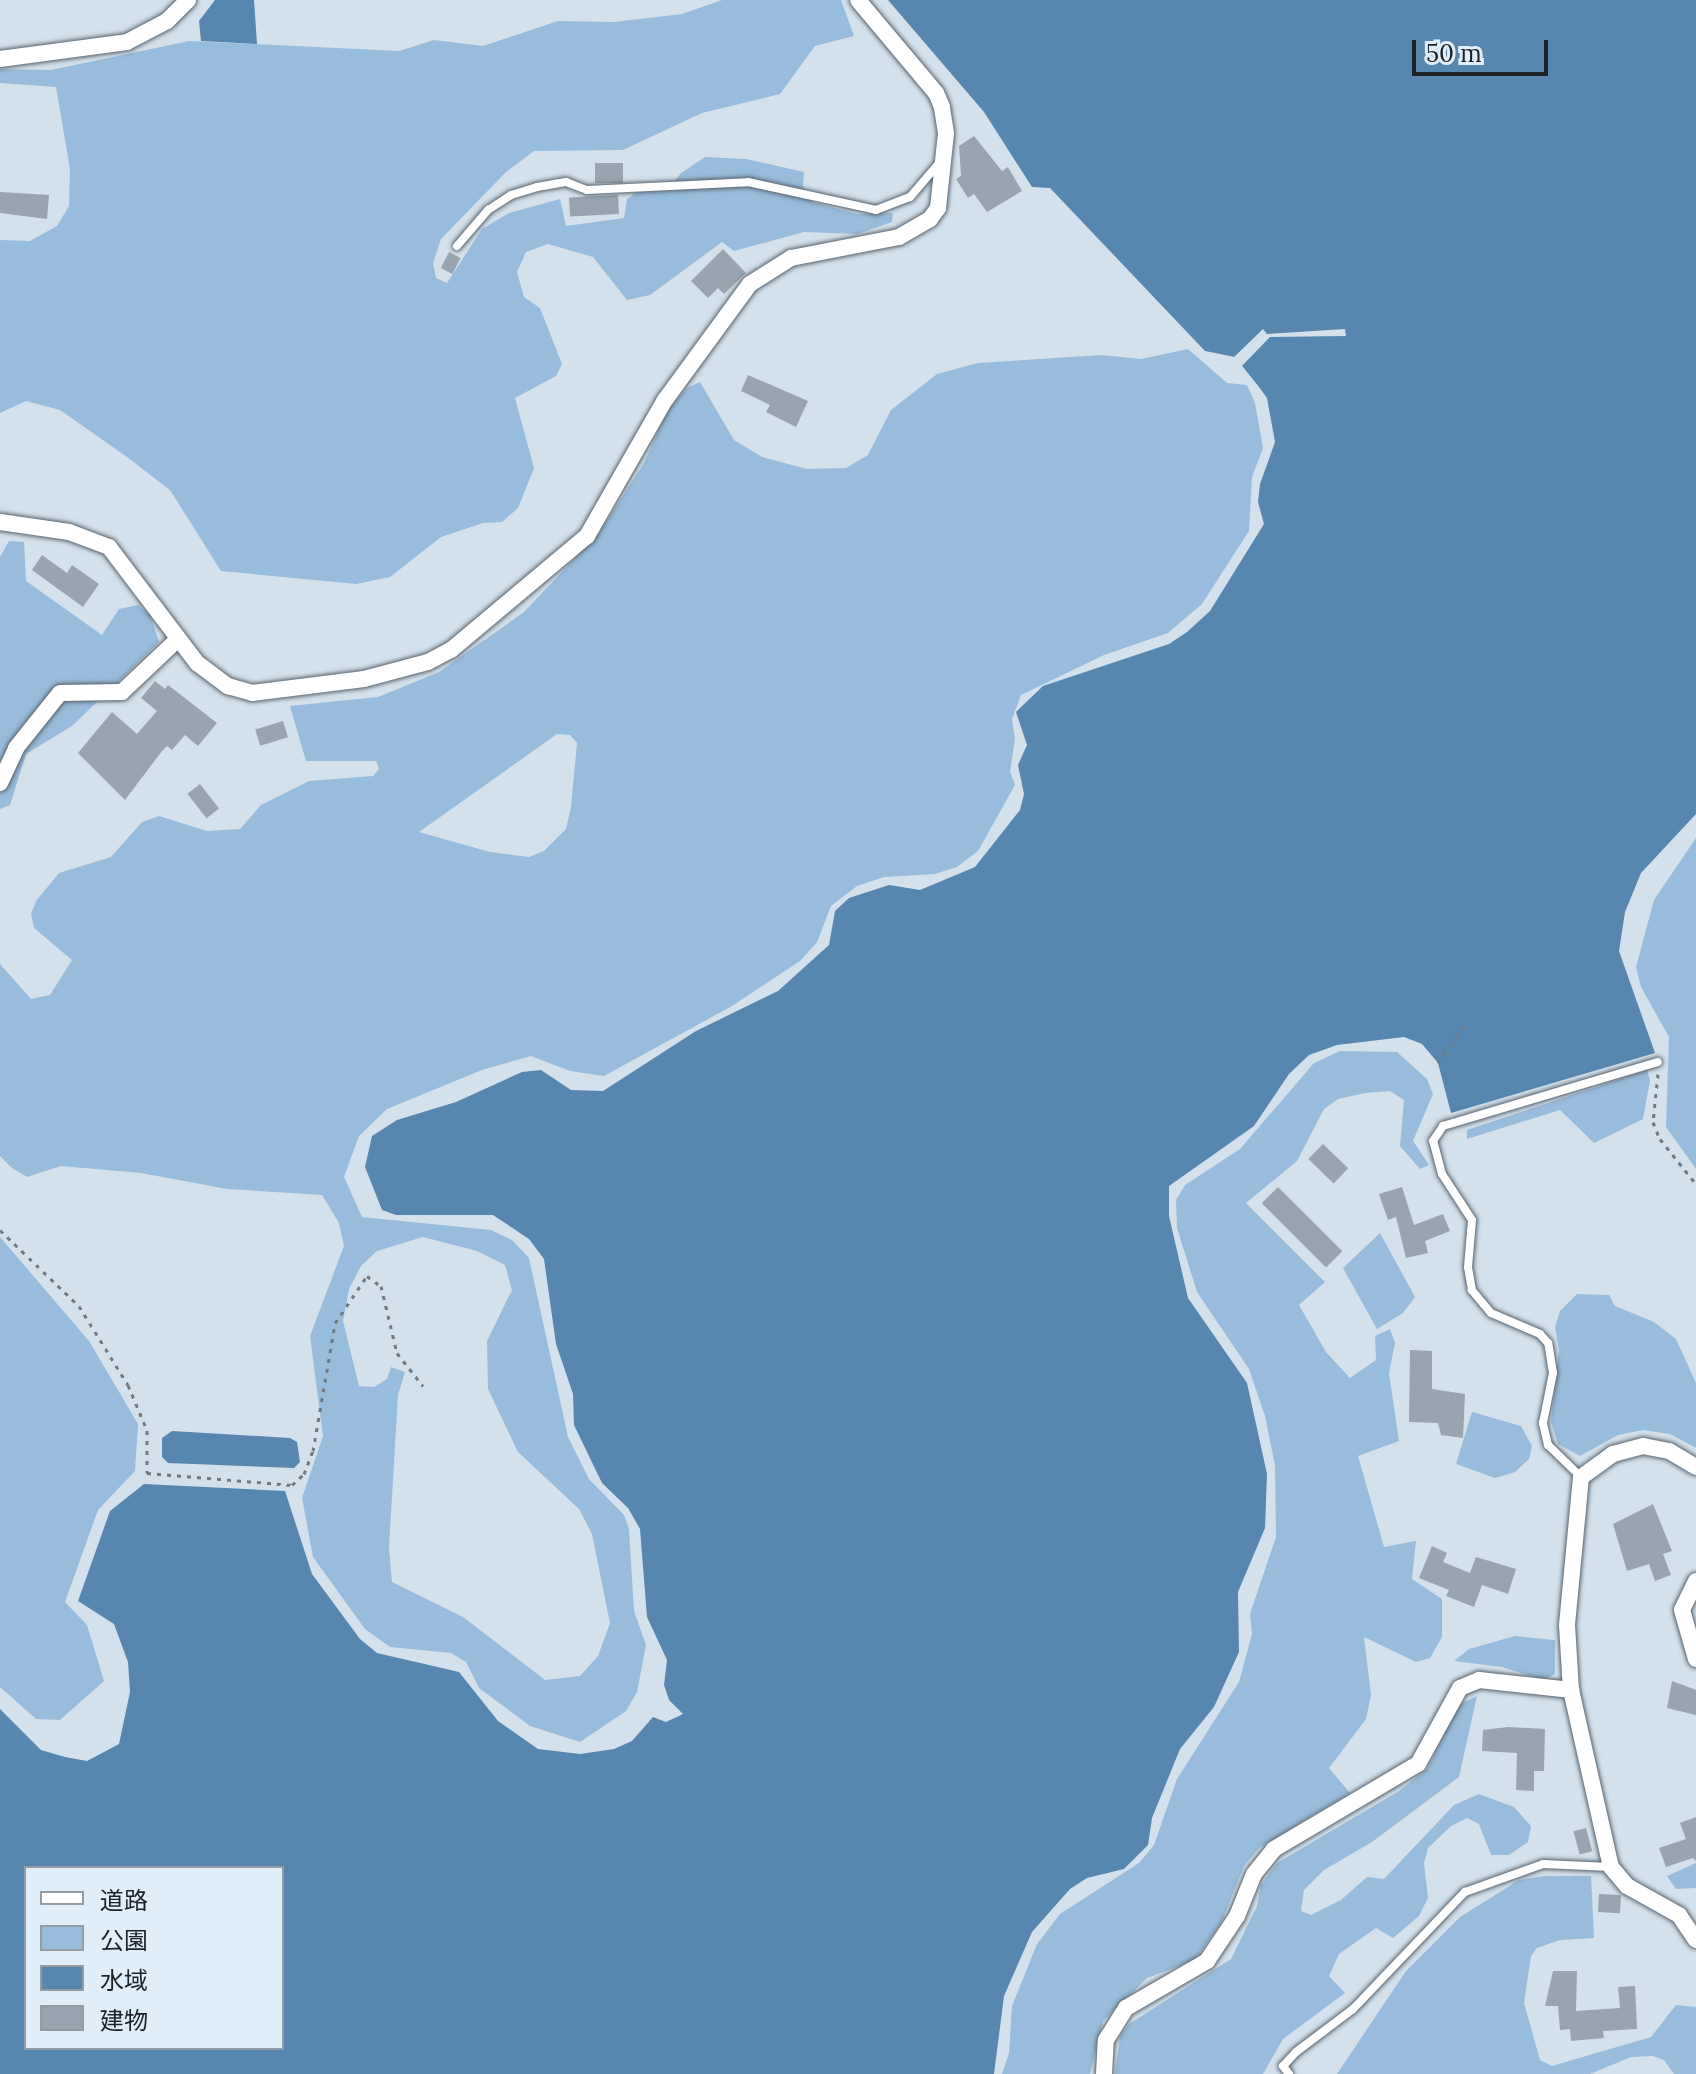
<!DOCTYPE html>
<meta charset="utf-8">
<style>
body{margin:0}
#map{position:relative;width:1696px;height:2074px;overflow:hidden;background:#d3e1ec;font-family:Lora,"Noto Sans JP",serif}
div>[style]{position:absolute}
.green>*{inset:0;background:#98bcdb}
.water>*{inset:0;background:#5786ae}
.pier>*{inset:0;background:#d3e1ec}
.building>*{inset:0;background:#98a4af;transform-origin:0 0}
.path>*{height:3px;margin-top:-1.5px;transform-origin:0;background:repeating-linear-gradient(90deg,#717a82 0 4px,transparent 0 10px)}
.roads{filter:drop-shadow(0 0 2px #57636d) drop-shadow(0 0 2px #57636d)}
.service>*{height:8px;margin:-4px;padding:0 4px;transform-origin:4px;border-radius:4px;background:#fff}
.minor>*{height:16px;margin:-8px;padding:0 8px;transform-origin:8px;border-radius:8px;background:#fff}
span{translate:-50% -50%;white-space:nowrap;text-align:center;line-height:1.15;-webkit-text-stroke:7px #e0eefa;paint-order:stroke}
.legend{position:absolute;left:24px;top:1866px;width:260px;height:184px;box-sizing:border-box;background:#e0eefa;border:2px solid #929ca5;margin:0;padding:10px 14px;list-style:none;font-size:24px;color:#1d2226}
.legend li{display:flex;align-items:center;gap:16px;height:40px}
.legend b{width:40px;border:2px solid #929ca5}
.scale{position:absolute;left:1412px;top:40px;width:136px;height:36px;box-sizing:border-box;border:4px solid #1d2226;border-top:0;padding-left:10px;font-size:24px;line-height:28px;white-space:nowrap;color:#1d2226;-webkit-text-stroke:6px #e0eefa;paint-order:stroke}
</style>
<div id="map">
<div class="green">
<i style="clip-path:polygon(722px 0,841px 0,854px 36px,815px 46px,780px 94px,702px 113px,623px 150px,534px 151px,506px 172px,441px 239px,433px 263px,436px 278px,447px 283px,482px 229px,509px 213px,560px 199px,566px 226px,624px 218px,627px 199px,637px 192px,667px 191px,681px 173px,705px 157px,746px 159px,804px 172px,803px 186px,812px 202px,857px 214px,893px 213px,892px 222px,858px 234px,804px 232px,734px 251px,722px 242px,650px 295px,627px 300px,593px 257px,548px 244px,526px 252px,517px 272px,524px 297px,540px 308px,562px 364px,556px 376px,515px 398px,534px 468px,518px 508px,502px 522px,483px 523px,441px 537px,390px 577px,356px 584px,221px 571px,170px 490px,127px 457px,60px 410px,26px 401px,0 413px,0 240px,30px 241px,57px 226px,69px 206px,70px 169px,56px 87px,0 83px,0 69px,51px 70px,189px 41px,399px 51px,434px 40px,483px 46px,558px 21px,614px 22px,682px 14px)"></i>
<i style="clip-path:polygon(evenodd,1188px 349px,1227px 383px,1247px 385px,1255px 403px,1263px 448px,1252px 477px,1249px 531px,1202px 604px,1168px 633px,1104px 655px,1021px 695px,1012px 719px,1015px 739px,1010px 772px,1015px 785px,978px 851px,957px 867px,935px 874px,884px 877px,857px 886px,831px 906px,817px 942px,800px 961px,732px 1006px,604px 1076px,570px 1071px,531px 1056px,482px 1070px,387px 1109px,359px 1136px,344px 1177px,362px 1217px,491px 1230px,512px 1240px,529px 1258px,568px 1437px,589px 1479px,624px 1515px,629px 1529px,634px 1611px,646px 1645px,637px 1692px,626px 1711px,580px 1742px,530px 1726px,479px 1688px,466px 1662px,451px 1653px,390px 1647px,365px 1629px,313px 1557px,302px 1498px,323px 1436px,310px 1336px,344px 1246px,339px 1223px,322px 1195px,227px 1189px,141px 1173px,61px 1166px,27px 1177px,12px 1168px,0 1156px,0 964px,31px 999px,50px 995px,72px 960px,34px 928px,31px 914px,36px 901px,59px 873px,111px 857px,142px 822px,159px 816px,207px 831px,240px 829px,261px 805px,309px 781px,373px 776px,379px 769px,376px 761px,306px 761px,290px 706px,378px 697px,439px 672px,524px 612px,599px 533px,644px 463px,667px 411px,687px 388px,700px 382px,734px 440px,762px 457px,807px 469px,846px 468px,868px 455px,891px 410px,937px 374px,978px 363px,1102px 355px,1141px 359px,1188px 349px,557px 734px,570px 735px,577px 743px,571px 807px,566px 829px,544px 851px,529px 857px,490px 852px,419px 832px,557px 734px,1188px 349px,423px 1237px,477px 1251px,505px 1265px,512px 1290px,487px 1341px,488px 1389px,518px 1452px,579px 1509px,592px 1534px,610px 1623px,598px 1656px,580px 1676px,545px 1680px,463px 1617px,392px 1582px,389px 1548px,398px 1395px,405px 1372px,391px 1367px,387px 1379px,374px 1387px,359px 1386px,343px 1321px,349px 1289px,361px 1266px,377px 1251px,423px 1237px)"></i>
<i style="clip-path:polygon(9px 541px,24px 542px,26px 581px,102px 635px,119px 609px,138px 605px,150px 615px,159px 642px,72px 726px,26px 754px,10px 805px,0 809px,0 557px)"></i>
<i style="clip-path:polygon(1696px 838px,1696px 1169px,1666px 1127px,1669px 1037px,1641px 987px,1636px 967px,1654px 900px)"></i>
<i style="clip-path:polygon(1340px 1051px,1397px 1052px,1427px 1079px,1433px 1094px,1413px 1141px,1429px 1165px,1420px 1169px,1400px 1146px,1404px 1100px,1390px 1091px,1365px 1093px,1338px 1099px,1324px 1109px,1297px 1161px,1246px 1203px,1325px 1282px,1299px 1305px,1326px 1352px,1350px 1378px,1376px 1360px,1375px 1336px,1390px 1329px,1395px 1343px,1389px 1373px,1399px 1441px,1358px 1456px,1384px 1547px,1416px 1541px,1412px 1579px,1442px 1599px,1442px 1637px,1430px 1658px,1416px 1662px,1364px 1637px,1371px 1695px,1366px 1719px,1329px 1768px,1350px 1793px,1259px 1848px,1244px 1866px,1222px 1921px,1195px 1960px,1147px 1978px,1103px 2021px,1090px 2074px,1002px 2074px,1009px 2053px,1012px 2006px,1037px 1944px,1060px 1914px,1139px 1863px,1154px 1845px,1177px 1779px,1239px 1682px,1252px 1634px,1250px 1614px,1276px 1537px,1275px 1466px,1265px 1416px,1249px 1369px,1197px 1292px,1177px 1228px,1176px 1200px,1185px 1185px,1240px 1149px,1314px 1063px)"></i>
<i style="clip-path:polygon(1647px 1070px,1650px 1080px,1643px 1119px,1594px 1143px,1560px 1110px,1467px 1139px,1467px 1130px)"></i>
<i style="clip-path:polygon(1380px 1233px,1415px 1297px,1403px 1313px,1377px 1329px,1343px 1268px)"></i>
<i style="clip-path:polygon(0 1237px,89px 1341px,138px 1424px,135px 1471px,98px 1510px,65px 1602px,87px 1625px,104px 1681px,60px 1720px,36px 1719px,0 1687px)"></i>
<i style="clip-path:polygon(1577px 1294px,1609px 1295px,1615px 1306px,1654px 1322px,1676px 1339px,1696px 1383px,1696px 1448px,1670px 1434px,1643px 1430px,1618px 1435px,1580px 1456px,1558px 1444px,1551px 1422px,1559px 1350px,1555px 1327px,1560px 1311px)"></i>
<i style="clip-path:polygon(1472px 1412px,1521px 1426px,1532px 1446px,1529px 1459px,1515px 1472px,1495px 1478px,1456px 1464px)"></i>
<i style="clip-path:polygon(1515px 1636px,1555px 1640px,1555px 1674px,1543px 1680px,1502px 1667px,1454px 1661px,1469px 1649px)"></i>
<i style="clip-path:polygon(1477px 1696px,1459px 1777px,1372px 1842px,1324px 1870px,1304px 1890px,1301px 1911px,1311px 1915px,1341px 1900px,1367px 1877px,1384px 1879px,1454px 1805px,1479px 1794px,1514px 1807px,1531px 1826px,1528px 1842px,1509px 1855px,1491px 1855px,1479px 1824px,1467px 1818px,1451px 1826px,1428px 1848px,1424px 1863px,1428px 1898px,1419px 1916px,1393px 1938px,1376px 1928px,1339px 1954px,1329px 1976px,1345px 1993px,1283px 2039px,1263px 2074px,1115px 2074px,1120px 2036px,1129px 2024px,1231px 1959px,1257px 1906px,1261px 1885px,1277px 1863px,1399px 1791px,1428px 1768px,1458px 1705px)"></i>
<i style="clip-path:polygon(1696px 1863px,1696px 1888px,1676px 1889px,1667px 1876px)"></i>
<i style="clip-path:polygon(1544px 1876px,1591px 1876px,1594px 1938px,1560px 1940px,1537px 1948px,1531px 1956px,1524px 2003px,1540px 2060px,1552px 2066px,1651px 2037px,1676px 2005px,1696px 2007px,1696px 2074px,1674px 2074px,1664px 2060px,1653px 2056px,1631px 2057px,1590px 2074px,1337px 2074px,1406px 1971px,1460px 1917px,1519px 1880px)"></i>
</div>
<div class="water">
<i style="clip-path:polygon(215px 0,254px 0,257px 44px,201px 41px,199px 21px)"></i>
<i style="clip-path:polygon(evenodd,888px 0,1696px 0,1696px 814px,1641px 873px,1625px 912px,1619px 951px,1655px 1053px,1451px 1113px,1438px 1063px,1422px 1044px,1404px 1037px,1337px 1045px,1309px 1055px,1289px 1074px,1254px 1126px,1169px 1186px,1169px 1216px,1188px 1298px,1247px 1383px,1267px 1474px,1265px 1528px,1238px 1592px,1239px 1652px,1214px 1707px,1180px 1749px,1152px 1818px,1148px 1845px,1124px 1869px,1087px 1878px,1070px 1889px,1032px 1932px,1004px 1996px,994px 2074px,0 2074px,0 1709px,41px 1750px,65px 1757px,87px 1761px,119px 1744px,130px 1692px,128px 1662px,114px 1624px,78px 1601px,110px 1511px,144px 1484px,285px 1491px,312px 1574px,360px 1639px,377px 1653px,459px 1672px,498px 1721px,538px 1749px,580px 1754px,614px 1749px,632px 1741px,653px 1717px,666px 1722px,683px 1714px,669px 1700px,664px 1685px,667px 1660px,647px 1617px,640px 1529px,628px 1508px,602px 1483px,574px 1425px,573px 1394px,556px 1344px,544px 1259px,529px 1239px,493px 1215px,396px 1215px,382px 1210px,365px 1167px,372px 1136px,397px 1120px,456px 1102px,522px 1072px,541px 1070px,571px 1090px,603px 1091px,696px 1031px,778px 991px,829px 945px,835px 911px,849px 898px,889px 885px,920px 890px,975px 867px,1020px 810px,1024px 794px,1018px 765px,1027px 745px,1016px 712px,1043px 686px,1169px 644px,1187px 632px,1210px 611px,1264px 524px,1258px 502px,1260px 484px,1275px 442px,1267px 398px,1259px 387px,1235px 357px,1205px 351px,1050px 188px,1032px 187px,984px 112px,888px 0,26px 1868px,282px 1868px,282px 2048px,26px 2048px,26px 1868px)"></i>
<i style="clip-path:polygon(172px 1431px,290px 1438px,297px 1442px,300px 1462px,294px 1468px,168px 1463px,162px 1457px,162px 1438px)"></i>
</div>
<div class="pier">
<i style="clip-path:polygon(1263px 329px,1267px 334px,1345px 329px,1346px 336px,1270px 337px,1239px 369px,1231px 360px)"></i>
</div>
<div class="building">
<i style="clip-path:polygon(974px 136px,1002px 171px,1008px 167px,1022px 191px,987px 212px,974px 194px,968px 198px,956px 179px,961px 176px,959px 146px)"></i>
<i style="left:595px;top:163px;width:28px;height:20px"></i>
<i style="clip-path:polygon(0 192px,49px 195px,47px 219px,0 213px)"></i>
<i style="left:618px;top:195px;width:19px;height:49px;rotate:87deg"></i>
<i style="clip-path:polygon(723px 249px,746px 273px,724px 294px,718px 288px,708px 298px,691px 281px)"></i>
<i style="left:449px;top:252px;width:13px;height:18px;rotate:27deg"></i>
<i style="clip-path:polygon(748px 375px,808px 401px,796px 427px,766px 412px,770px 405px,741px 391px)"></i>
<i style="clip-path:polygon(42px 555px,67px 573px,72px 565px,99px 584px,83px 607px,32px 570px)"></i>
<i style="clip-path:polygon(155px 681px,165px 689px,168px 685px,217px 723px,198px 746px,185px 735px,172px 750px,167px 746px,162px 751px,125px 800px,78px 753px,112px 712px,137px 734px,157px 711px,141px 698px)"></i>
<i style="left:283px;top:721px;width:17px;height:29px;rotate:73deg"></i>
<i style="left:200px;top:784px;width:31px;height:16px;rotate:52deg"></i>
<i style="left:1323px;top:1144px;width:35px;height:21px;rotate:44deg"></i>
<i style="left:1278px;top:1187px;width:91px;height:23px;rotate:45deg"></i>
<i style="clip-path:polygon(1402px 1187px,1414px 1225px,1443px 1214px,1450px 1231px,1425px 1241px,1428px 1253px,1406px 1258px,1396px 1217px,1388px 1220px,1379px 1194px)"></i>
<i style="clip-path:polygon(1410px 1350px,1432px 1351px,1432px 1389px,1465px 1394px,1463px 1438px,1441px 1435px,1438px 1423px,1409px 1422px)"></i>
<i style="clip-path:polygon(1653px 1504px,1672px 1551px,1663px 1554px,1671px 1575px,1655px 1581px,1649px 1564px,1627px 1571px,1613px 1524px)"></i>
<i style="clip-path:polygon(1432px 1546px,1447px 1553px,1443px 1562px,1470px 1573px,1476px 1557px,1516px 1569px,1508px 1594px,1482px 1585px,1474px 1607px,1446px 1596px,1449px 1590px,1419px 1578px)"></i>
<i style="clip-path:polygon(1672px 1681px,1696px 1690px,1696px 1715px,1667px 1708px)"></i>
<i style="clip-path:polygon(1508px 1727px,1545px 1729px,1544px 1771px,1534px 1771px,1534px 1791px,1516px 1790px,1517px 1753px,1482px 1751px,1483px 1730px)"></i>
<i style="clip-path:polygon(1696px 1817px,1696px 1861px,1693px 1858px,1666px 1867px,1659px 1848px,1686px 1839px,1680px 1823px)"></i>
<i style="left:1586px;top:1828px;width:24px;height:13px;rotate:75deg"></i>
<i style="left:1599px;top:1894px;width:22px;height:18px;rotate:3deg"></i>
<i style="clip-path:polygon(1553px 1971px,1577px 1971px,1576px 2011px,1620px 2008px,1618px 1987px,1635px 1986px,1637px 2029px,1603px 2031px,1604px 2038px,1571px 2041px,1570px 2029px,1560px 2030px,1558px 2006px,1545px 2006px)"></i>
</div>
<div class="path">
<i style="left:1438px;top:1063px;width:45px;rotate:-56deg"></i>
<i style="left:1658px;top:1074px;width:48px;rotate:95.9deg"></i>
<i style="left:1653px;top:1122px;width:18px;rotate:68deg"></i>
<i style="left:1660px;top:1139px;width:58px;rotate:51.3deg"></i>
<i style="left:0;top:1230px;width:110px;rotate:43.9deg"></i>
<i style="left:79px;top:1306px;width:93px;rotate:58.2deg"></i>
<i style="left:128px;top:1385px;width:49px;rotate:67.1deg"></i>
<i style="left:147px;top:1430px;width:43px;rotate:90deg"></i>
<i style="left:147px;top:1473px;width:145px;rotate:4.7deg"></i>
<i style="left:292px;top:1485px;width:16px;rotate:-43deg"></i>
<i style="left:304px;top:1474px;width:25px;rotate:-69deg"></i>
<i style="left:313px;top:1451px;width:130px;rotate:-80.2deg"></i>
<i style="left:335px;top:1323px;width:57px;rotate:-55.8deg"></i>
<i style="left:367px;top:1276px;width:17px;rotate:36deg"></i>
<i style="left:381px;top:1286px;width:69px;rotate:76.6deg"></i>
<i style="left:397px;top:1353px;width:42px;rotate:51.8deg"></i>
</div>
<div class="roads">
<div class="service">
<i style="left:457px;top:246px;width:48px;rotate:-49.3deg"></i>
<i style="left:488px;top:210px;width:27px;rotate:-33deg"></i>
<i style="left:511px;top:195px;width:27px;rotate:-17deg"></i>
<i style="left:537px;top:187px;width:29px;rotate:-10deg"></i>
<i style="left:566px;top:182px;width:22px;rotate:21deg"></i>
<i style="left:587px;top:190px;width:161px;rotate:-2.8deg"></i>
<i style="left:748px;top:182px;width:131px;rotate:12.3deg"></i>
<i style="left:876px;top:210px;width:36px;rotate:-21deg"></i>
<i style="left:910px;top:197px;width:46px;rotate:-49.4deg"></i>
<i style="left:1581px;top:1477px;width:46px;rotate:-135.9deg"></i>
<i style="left:1548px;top:1445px;width:23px;rotate:-103deg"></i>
<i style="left:1543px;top:1423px;width:51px;rotate:-78.7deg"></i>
<i style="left:1553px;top:1373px;width:30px;rotate:-99deg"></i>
<i style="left:1548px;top:1343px;width:12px;rotate:-132deg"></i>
<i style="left:1540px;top:1334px;width:53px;rotate:-156.8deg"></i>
<i style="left:1491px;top:1313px;width:30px;rotate:-130deg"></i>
<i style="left:1472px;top:1290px;width:23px;rotate:-100deg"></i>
<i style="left:1468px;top:1267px;width:47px;rotate:-85.1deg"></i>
<i style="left:1472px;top:1220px;width:55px;rotate:-123.1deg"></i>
<i style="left:1442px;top:1174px;width:34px;rotate:-105deg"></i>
<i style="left:1433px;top:1141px;width:18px;rotate:-56deg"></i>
<i style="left:1443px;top:1126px;width:224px;rotate:-16.6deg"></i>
<i style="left:1289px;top:2074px;width:10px;rotate:-127deg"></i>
<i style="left:1283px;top:2066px;width:19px;rotate:-47deg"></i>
<i style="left:1296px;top:2052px;width:71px;rotate:-37deg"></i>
<i style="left:1353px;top:2009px;width:162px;rotate:-46.3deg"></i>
<i style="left:1465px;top:1892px;width:83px;rotate:-19.7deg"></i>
<i style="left:1543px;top:1864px;width:67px;rotate:2.6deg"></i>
</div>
<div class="minor">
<i style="left:0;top:59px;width:128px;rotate:-7.6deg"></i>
<i style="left:127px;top:42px;width:45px;rotate:-27.7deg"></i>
<i style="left:167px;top:21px;width:30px;rotate:-45deg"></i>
<i style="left:0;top:522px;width:70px;rotate:8.2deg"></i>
<i style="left:69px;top:532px;width:43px;rotate:20.6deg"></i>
<i style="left:109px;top:547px;width:146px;rotate:52.8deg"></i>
<i style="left:197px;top:663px;width:39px;rotate:37deg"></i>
<i style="left:228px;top:686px;width:25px;rotate:16deg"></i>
<i style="left:252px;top:693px;width:113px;rotate:-7.1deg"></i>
<i style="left:364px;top:679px;width:66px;rotate:-14.9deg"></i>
<i style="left:428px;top:662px;width:26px;rotate:-28deg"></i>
<i style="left:451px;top:650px;width:177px;rotate:-40deg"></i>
<i style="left:587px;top:536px;width:157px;rotate:-60.2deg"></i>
<i style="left:665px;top:400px;width:144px;rotate:-53.8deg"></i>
<i style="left:750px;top:284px;width:49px;rotate:-32.4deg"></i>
<i style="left:791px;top:258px;width:110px;rotate:-11deg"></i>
<i style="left:899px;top:237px;width:36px;rotate:-30deg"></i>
<i style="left:930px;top:219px;width:14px;rotate:-54deg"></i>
<i style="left:938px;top:208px;width:75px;rotate:-83.9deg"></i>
<i style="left:946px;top:133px;width:26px;rotate:-99deg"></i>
<i style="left:942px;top:107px;width:15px;rotate:-113deg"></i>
<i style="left:936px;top:93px;width:121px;rotate:-130deg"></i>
<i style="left:0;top:783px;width:38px;rotate:-65deg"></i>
<i style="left:16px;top:748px;width:70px;rotate:-51.3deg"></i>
<i style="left:60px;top:693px;width:62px;rotate:-0.9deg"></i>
<i style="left:122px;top:692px;width:76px;rotate:-43.4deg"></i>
<i style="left:1696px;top:1467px;width:31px;rotate:-149deg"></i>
<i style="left:1669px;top:1451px;width:26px;rotate:-169deg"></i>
<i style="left:1643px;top:1446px;width:31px;rotate:165deg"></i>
<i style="left:1613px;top:1454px;width:39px;rotate:144deg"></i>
<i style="left:1581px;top:1477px;width:149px;rotate:95.4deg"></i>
<i style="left:1567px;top:1625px;width:65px;rotate:86.5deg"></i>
<i style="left:1571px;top:1690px;width:181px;rotate:77.3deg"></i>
<i style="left:1611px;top:1867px;width:25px;rotate:50deg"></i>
<i style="left:1627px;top:1886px;width:60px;rotate:29.1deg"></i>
<i style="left:1679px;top:1915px;width:30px;rotate:56deg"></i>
<i style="left:1696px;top:1581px;width:32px;rotate:116deg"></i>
<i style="left:1682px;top:1610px;width:51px;rotate:74.1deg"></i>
<i style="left:1104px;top:2074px;width:34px;rotate:-87deg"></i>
<i style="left:1106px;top:2040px;width:38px;rotate:-58deg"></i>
<i style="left:1126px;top:2008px;width:94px;rotate:-30.1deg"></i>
<i style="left:1207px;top:1961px;width:54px;rotate:-56.3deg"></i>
<i style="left:1237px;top:1916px;width:45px;rotate:-68deg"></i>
<i style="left:1254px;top:1874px;width:32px;rotate:-51deg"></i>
<i style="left:1274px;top:1849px;width:167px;rotate:-30.6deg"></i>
<i style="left:1418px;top:1764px;width:87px;rotate:-61.1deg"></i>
<i style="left:1460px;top:1688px;width:21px;rotate:-23deg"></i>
<i style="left:1479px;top:1680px;width:93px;rotate:6.2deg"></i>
</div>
</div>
<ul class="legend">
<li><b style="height:10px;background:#fff"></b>道路</li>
<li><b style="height:22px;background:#98bcdb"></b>公園</li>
<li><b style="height:22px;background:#5786ae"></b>水域</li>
<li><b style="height:22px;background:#98a4af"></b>建物</li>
</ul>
<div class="scale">50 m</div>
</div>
